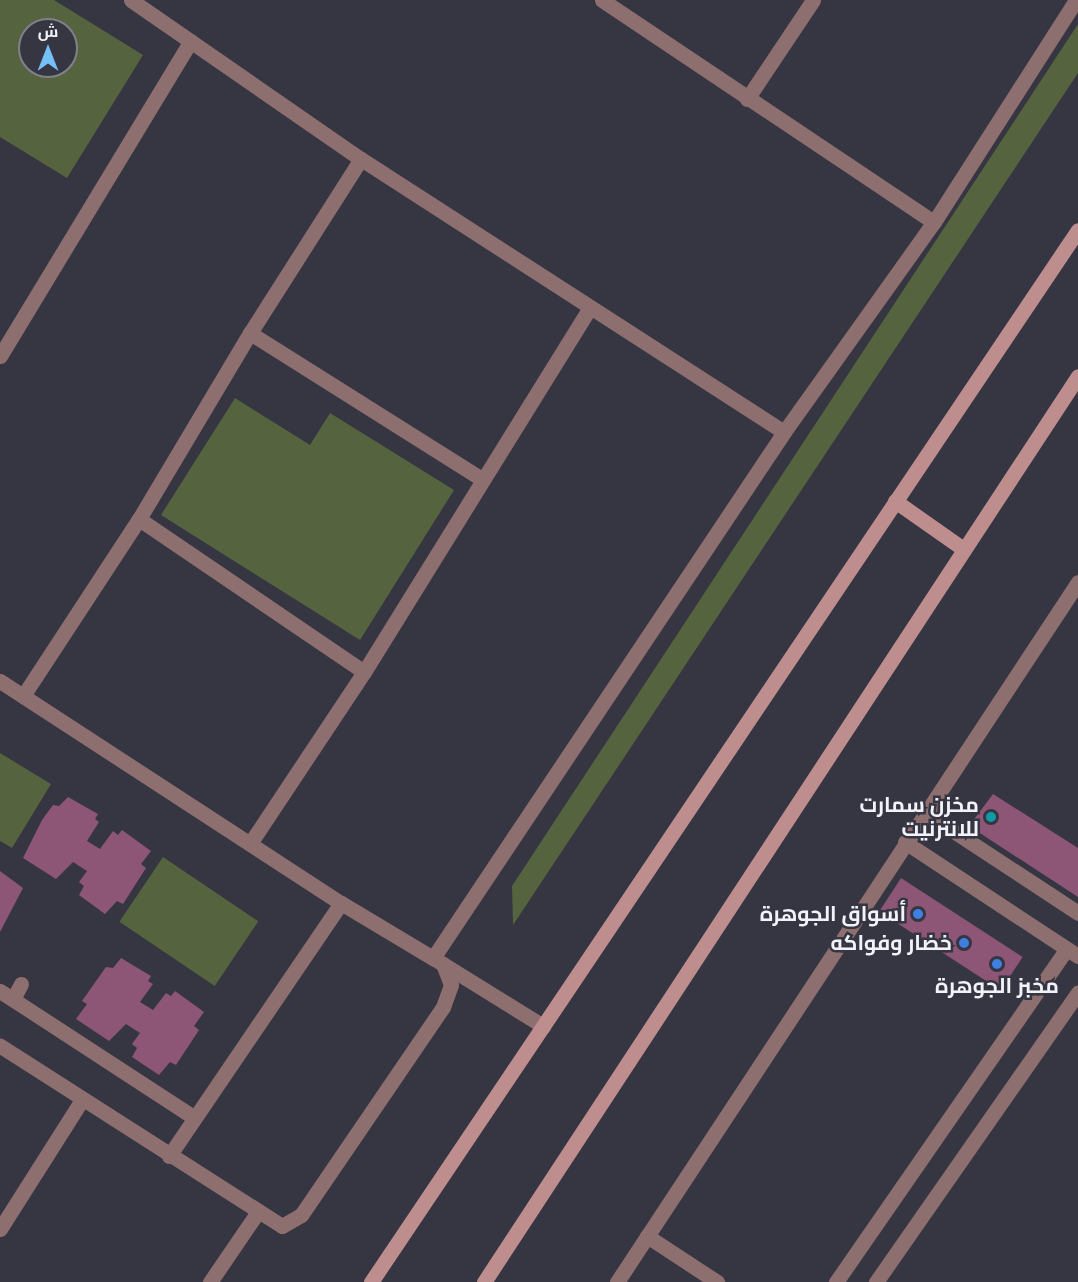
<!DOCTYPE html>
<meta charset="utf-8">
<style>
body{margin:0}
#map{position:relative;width:1078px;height:1282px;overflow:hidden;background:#363542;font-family:Figtree,Cairo,sans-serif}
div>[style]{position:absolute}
.green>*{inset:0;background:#55633f;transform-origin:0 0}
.building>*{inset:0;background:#8d5676;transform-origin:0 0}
.service>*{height:15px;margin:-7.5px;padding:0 7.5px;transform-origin:7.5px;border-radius:7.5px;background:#8e6f6f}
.minor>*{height:15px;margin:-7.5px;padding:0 7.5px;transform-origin:7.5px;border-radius:7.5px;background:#8e6f6f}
.secondary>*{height:15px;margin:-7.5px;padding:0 7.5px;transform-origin:7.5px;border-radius:7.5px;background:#be8e8e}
.dots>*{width:16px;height:16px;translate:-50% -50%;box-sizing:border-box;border:3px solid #363542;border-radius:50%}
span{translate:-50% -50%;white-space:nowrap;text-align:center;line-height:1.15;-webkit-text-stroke:5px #363542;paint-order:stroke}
.poi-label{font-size:21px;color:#f2f2fa;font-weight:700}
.right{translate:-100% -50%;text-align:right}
.north{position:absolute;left:18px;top:18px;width:60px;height:60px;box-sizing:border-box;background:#363542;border:2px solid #81818c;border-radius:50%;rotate:0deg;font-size:16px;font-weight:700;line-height:24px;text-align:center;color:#f2f2fa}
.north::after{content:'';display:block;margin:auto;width:21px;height:27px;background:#77bff7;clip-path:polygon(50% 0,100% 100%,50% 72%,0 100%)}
</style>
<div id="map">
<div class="green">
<i style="clip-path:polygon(evenodd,0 0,54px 0,143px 55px,67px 178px,0 137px,0 0,30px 30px,66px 30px,66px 66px,30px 66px,30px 30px)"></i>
<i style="clip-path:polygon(1078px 24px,1078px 73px,513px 925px,512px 886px)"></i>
<i style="clip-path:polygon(235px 398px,310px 445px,330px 413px,454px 490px,360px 640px,161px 515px)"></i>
<i style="clip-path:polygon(0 753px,51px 784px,12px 848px,0 841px)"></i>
<i style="left:163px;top:857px;width:115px;height:78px;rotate:34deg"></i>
</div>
<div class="building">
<i style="clip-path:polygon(993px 794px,1078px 848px,1078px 897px,969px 826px)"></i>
<i style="clip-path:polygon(68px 797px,98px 814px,95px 819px,99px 822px,87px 841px,100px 849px,113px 831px,118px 835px,122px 830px,151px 851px,141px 864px,146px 868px,123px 904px,117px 901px,105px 914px,79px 895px,84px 886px,79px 882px,87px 871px,73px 862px,56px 879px,23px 858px,42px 820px,53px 805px,59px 806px)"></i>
<i style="clip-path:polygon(0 871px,23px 888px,0 932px)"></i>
<i style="left:901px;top:878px;width:145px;height:40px;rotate:33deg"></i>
<i style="clip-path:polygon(121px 958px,151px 976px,148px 981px,153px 984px,140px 1002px,153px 1010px,166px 993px,171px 996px,175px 991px,204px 1012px,194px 1026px,199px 1030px,176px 1065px,170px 1062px,159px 1075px,132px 1057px,137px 1048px,132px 1044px,140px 1033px,126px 1024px,109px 1041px,76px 1019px,87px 1004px,82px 1001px,106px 967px,113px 968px)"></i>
</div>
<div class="service">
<i style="left:13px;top:999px;width:17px;rotate:-62deg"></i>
</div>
<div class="minor">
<i style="left:131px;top:0;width:280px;rotate:34.7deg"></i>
<i style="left:361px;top:159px;width:503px;rotate:32.84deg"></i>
<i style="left:602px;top:0;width:399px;rotate:33.8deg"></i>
<i style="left:747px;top:99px;width:119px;rotate:-56.3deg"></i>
<i style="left:250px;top:333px;width:275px;rotate:32.2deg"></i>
<i style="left:0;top:356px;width:368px;rotate:-58.8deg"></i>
<i style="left:139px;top:519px;width:272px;rotate:34.2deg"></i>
<i style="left:0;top:681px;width:407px;rotate:33.1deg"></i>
<i style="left:341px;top:903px;width:107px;rotate:30.9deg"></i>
<i style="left:433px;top:958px;width:12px;rotate:31deg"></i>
<i style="left:443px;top:964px;width:22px;rotate:69deg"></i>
<i style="left:451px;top:985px;width:23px;rotate:110deg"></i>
<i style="left:443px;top:1007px;width:252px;rotate:124.3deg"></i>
<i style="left:301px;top:1215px;width:22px;rotate:150deg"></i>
<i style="left:282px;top:1226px;width:335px;rotate:-147.4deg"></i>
<i style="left:23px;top:696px;width:212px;rotate:-56.8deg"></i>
<i style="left:139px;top:519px;width:217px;rotate:-59.2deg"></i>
<i style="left:250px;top:333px;width:206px;rotate:-57.5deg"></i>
<i style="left:926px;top:813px;width:182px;rotate:33.3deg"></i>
<i style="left:251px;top:842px;width:204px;rotate:-56.4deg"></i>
<i style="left:364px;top:672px;width:428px;rotate:-58.2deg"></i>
<i style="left:905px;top:842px;width:207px;rotate:33.4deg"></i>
<i style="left:433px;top:958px;width:632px;rotate:-56.28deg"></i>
<i style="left:784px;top:432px;width:258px;rotate:-54.5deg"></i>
<i style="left:934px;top:222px;width:264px;rotate:-57.4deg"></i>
<i style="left:443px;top:964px;width:118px;rotate:31.8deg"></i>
<i style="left:0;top:991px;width:230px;rotate:33.1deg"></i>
<i style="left:169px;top:1156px;width:306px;rotate:-55.8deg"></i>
<i style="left:0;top:1229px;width:153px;rotate:-57.6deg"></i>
<i style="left:647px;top:1236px;width:84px;rotate:33.3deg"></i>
<i style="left:210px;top:1282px;width:83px;rotate:-55.7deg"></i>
<i style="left:617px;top:1282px;width:838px;rotate:-56.63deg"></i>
<i style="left:836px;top:1282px;width:405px;rotate:-55.3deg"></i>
<i style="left:876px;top:1282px;width:353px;rotate:-55.1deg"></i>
</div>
<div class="secondary">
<i style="left:895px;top:501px;width:82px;rotate:35deg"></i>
<i style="left:371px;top:1282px;width:1267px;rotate:-56.1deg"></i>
<i style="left:484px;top:1282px;width:1083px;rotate:-56.75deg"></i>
</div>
<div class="dots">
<i style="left:991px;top:817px;background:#0f9aa8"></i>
<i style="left:918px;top:914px;background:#3f7fe0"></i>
<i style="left:964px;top:943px;background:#3f7fe0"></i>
<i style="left:997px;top:964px;background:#3f7fe0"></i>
</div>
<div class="poi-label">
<span class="right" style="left:979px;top:817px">مخزن سمارت<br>للانترنيت</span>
<span class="right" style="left:906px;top:914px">أسواق الجوهرة</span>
<span class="right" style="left:952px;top:943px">خضار وفواكه</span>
<span style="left:997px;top:986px">مخبز الجوهرة</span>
</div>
<div class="north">ش</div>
</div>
